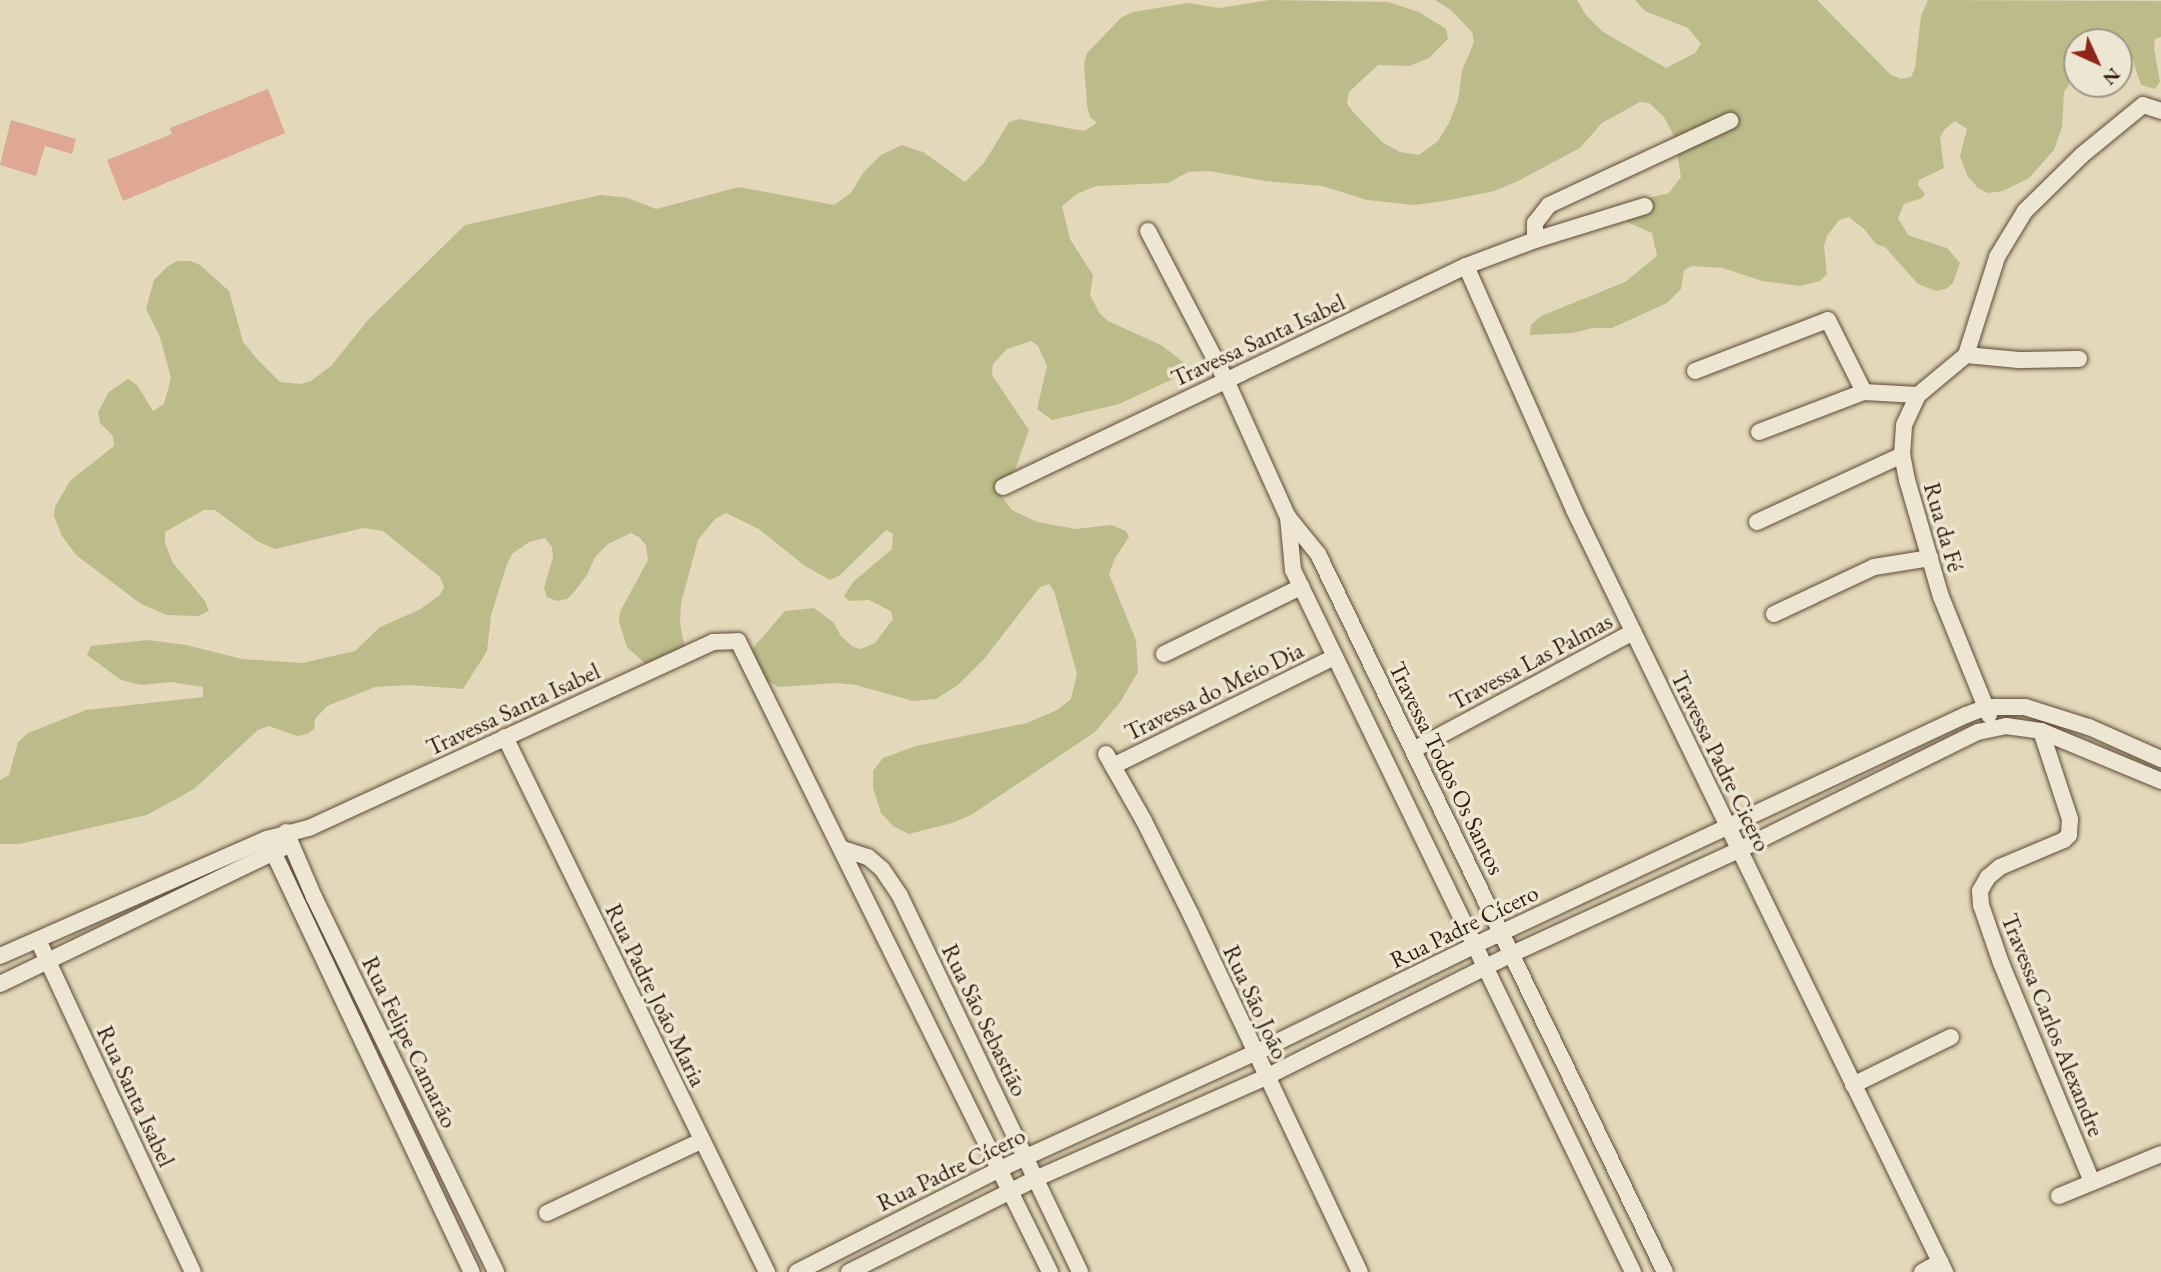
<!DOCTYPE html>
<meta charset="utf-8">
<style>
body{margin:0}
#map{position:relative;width:2161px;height:1272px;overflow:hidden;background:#e3d8ba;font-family:"EB Garamond",serif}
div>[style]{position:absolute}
.green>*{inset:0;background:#bbbc8a}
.building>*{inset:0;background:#dea892}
.roads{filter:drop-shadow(0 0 2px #5d4a36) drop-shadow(0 0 2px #5d4a36)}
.street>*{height:16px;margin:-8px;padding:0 8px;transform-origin:8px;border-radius:8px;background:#ede6d2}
span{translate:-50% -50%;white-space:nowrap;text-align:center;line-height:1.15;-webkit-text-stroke:7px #ede6d2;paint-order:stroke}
.street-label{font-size:24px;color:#301b0a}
.north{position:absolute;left:2063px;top:28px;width:70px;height:70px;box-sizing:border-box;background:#ede6d2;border:2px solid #a19582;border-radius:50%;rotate:135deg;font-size:19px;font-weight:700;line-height:28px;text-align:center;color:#301b0a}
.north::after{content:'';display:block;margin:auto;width:24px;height:32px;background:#8f2418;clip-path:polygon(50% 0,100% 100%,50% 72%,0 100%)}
</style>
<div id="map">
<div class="green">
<i style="clip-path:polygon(1270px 0,1388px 2px,1419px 12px,1446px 29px,1448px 39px,1429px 58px,1409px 66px,1378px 65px,1349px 92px,1347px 103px,1353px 112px,1382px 142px,1400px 152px,1419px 155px,1438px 141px,1449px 123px,1458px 100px,1462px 71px,1474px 42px,1472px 32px,1451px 10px,1435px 0,1577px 0,1586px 15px,1603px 32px,1666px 68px,1695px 53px,1701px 44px,1688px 28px,1645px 11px,1635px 0,1817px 0,1891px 75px,1901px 79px,1911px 77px,1915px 68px,1921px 16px,1928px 0,2161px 1px,2161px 37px,2155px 39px,2154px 48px,2160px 82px,2155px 89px,2141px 85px,2127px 43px,2118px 39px,2077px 42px,2077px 73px,2064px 92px,2062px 127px,2054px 150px,2029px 178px,2003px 191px,1988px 193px,1978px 188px,1967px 175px,1960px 156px,1967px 129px,1955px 121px,1945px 129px,1940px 137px,1944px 168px,1919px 180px,1918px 185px,1925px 194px,1922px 198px,1904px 204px,1898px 218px,1908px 235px,1947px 248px,1960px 263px,1953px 283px,1946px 289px,1936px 291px,1918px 284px,1885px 247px,1876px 244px,1864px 229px,1849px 217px,1839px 220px,1827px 236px,1824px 246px,1827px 274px,1820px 281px,1800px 286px,1762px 281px,1723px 268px,1692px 266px,1684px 270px,1681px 289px,1667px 303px,1612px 328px,1593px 328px,1573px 333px,1530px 335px,1531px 325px,1541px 316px,1625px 282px,1657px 256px,1652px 233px,1614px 216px,1616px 206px,1669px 193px,1681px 177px,1674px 136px,1664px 117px,1649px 103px,1640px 102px,1602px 123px,1580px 148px,1516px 182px,1494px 191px,1444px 201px,1414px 205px,1367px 200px,1322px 186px,1265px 181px,1209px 171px,1188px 172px,1168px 183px,1096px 186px,1077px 194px,1062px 206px,1070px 239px,1093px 275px,1090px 295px,1100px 314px,1108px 321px,1161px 345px,1186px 364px,1173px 379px,1119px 404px,1052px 420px,1037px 409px,1047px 366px,1038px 346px,1031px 341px,1007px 349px,993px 364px,992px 375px,1029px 430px,1015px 470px,1003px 486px,1002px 497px,1012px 510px,1037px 522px,1076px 529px,1111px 525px,1126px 531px,1129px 537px,1115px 558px,1109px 574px,1136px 640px,1138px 672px,1121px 701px,1095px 732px,971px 815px,952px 823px,909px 834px,893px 826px,881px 813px,873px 788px,873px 771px,883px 758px,916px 746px,1027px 723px,1057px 710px,1071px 699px,1077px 674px,1054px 591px,1049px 584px,1040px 587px,984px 659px,958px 685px,936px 699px,913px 701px,856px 685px,837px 683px,779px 687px,751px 673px,750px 665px,753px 648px,785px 611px,814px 608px,833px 622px,841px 636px,853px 647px,861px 649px,875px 643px,893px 619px,891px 611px,869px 600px,849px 601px,844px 596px,853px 582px,892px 549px,893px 534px,886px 530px,840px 575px,830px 580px,805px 566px,759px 529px,726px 513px,715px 519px,698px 540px,681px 603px,680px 623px,686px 654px,650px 668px,627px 647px,619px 622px,620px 612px,648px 560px,646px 545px,639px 537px,631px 533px,608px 544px,595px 557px,587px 575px,574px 592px,567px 599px,557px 601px,547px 597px,544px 588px,553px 557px,552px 547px,545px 538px,529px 542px,512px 554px,507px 564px,491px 615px,487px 651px,463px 689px,410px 685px,375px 687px,327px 706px,315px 719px,314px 729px,307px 734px,297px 736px,269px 726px,258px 730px,194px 789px,147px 815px,19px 844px,0 844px,0 780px,9px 775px,18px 742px,28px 733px,86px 710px,203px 697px,203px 687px,171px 682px,141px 685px,121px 680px,87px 655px,91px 646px,148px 640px,186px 645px,242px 659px,302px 663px,355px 651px,380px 627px,419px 610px,440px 595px,444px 587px,440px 577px,383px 531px,363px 528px,275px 549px,257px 541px,215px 510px,204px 510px,165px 532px,165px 543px,173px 563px,205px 601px,209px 611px,198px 616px,167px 615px,141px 604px,76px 555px,62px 536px,54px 516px,55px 507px,70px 481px,114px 446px,113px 436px,100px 423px,98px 412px,109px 392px,128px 379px,137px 385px,153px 411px,164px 404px,171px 378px,160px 337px,146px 309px,154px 280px,168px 266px,177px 261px,190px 261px,200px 265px,229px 291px,243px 342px,258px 360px,280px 382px,300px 384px,311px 381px,331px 366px,368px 320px,465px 225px,601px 195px,628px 198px,656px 209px,739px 187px,834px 205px,851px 193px,863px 173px,881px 155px,902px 145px,923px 152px,965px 182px,984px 163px,1009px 122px,1019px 119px,1084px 131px,1097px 123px,1090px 117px,1087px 105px,1084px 64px,1087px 53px,1122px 17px,1133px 12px,1188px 3px,1219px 8px)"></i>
</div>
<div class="building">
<i style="clip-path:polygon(268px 89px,285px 133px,123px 201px,107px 160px,172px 134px,170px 128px)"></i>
<i style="clip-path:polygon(11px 120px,76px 139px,72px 154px,45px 146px,36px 176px,0 165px)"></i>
</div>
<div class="roads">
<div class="street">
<i style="left:1148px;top:231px;width:168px;rotate:62.4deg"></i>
<i style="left:1226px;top:380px;width:150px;rotate:65.7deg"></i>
<i style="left:1288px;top:517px;width:48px;rotate:51deg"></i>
<i style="left:1318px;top:554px;width:797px;rotate:64.21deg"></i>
<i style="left:1535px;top:240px;width:17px;rotate:-90deg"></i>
<i style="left:1535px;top:223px;width:23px;rotate:-52deg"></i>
<i style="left:1549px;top:205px;width:200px;rotate:-24.9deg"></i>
<i style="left:1466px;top:266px;width:267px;rotate:66.1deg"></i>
<i style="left:1574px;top:510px;width:848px;rotate:64.04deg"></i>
<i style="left:1966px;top:355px;width:103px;rotate:-72.4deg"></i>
<i style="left:1997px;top:257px;width:54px;rotate:-58.7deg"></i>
<i style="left:2025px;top:211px;width:80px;rotate:-44.5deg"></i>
<i style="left:2082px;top:155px;width:79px;rotate:-39.3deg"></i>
<i style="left:2143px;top:105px;width:19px;rotate:18deg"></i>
<i style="left:1695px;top:371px;width:142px;rotate:-21deg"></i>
<i style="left:1828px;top:320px;width:80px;rotate:63.4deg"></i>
<i style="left:1759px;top:432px;width:112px;rotate:-20.9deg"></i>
<i style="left:1864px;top:392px;width:54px;rotate:3.2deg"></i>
<i style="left:1003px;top:487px;width:513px;rotate:-25.52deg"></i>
<i style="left:1466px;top:266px;width:74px;rotate:-20.6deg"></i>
<i style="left:1535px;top:240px;width:115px;rotate:-17.2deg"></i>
<i style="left:1288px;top:517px;width:53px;rotate:84.6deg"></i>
<i style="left:1293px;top:570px;width:780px;rotate:64.16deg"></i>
<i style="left:1757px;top:522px;width:160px;rotate:-24.8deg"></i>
<i style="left:1774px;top:614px;width:110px;rotate:-25.2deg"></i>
<i style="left:1874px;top:567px;width:57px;rotate:-9.1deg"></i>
<i style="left:1164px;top:654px;width:153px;rotate:-26.1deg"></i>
<i style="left:1989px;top:715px;width:127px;rotate:-112.1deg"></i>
<i style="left:1941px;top:597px;width:122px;rotate:-106.2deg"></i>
<i style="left:1907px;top:480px;width:25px;rotate:-101deg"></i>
<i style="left:1902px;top:455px;width:30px;rotate:-86deg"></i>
<i style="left:1904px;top:425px;width:33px;rotate:-65deg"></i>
<i style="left:1918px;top:395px;width:62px;rotate:-39.8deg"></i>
<i style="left:1966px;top:355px;width:53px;rotate:5.4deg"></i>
<i style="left:2019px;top:360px;width:60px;rotate:-1deg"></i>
<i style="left:2041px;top:731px;width:93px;rotate:71.8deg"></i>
<i style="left:2070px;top:819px;width:16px;rotate:94deg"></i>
<i style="left:2069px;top:835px;width:7px;rotate:135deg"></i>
<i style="left:2064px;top:840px;width:69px;rotate:157.1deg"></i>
<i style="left:2000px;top:867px;width:16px;rotate:140deg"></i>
<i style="left:1988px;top:877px;width:16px;rotate:120deg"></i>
<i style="left:1980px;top:891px;width:14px;rotate:86deg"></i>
<i style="left:1981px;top:905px;width:61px;rotate:71deg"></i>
<i style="left:2001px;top:963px;width:237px;rotate:67.4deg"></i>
<i style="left:505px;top:737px;width:596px;rotate:63.91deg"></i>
<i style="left:1413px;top:750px;width:250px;rotate:-28.2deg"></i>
<i style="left:1106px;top:754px;width:77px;rotate:60.4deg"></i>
<i style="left:1144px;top:821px;width:105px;rotate:63.4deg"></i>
<i style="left:1191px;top:915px;width:395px;rotate:64.7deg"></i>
<i style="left:1113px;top:766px;width:247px;rotate:-26.2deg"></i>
<i style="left:286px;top:832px;width:71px;rotate:66.7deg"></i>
<i style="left:314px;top:897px;width:417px;rotate:64.1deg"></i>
<i style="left:267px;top:839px;width:479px;rotate:64.7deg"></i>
<i style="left:843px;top:849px;width:26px;rotate:18deg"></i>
<i style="left:868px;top:857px;width:18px;rotate:41deg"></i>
<i style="left:882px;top:869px;width:32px;rotate:56deg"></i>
<i style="left:900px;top:896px;width:417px;rotate:64.4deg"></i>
<i style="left:38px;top:940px;width:366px;rotate:65deg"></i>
<i style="left:0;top:956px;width:292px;rotate:-23.7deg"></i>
<i style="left:267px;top:839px;width:43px;rotate:-14.7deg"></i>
<i style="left:309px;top:828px;width:445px;rotate:-24.7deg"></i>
<i style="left:713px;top:642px;width:25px;rotate:-2deg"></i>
<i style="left:738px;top:641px;width:704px;rotate:63.69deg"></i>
<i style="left:0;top:984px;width:313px;rotate:-25.7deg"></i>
<i style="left:1853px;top:1085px;width:109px;rotate:-26.1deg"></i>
<i style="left:2059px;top:1196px;width:110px;rotate:-22.4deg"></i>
<i style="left:547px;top:1213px;width:170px;rotate:-25.1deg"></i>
<i style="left:797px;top:1272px;width:228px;rotate:-26.9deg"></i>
<i style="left:1000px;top:1169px;width:280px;rotate:-24.5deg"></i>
<i style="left:1255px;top:1053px;width:245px;rotate:-26.1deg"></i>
<i style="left:1475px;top:945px;width:542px;rotate:-25.1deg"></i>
<i style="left:1966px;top:715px;width:22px;rotate:-21deg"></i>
<i style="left:1987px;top:707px;width:38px"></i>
<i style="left:2025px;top:707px;width:67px;rotate:17.4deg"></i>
<i style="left:2089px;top:727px;width:79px;rotate:24deg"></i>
<i style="left:849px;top:1272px;width:208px;rotate:-26.6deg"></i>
<i style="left:1035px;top:1179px;width:253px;rotate:-23.8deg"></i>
<i style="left:1266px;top:1077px;width:275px;rotate:-26.6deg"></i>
<i style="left:1512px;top:954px;width:250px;rotate:-24.6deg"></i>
<i style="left:1739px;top:850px;width:267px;rotate:-26.3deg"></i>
<i style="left:1978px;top:732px;width:29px;rotate:-12deg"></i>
<i style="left:2006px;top:726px;width:35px;rotate:8deg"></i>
<i style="left:2041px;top:731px;width:130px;rotate:22.6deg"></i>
<i style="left:1922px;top:1272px;width:21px;rotate:-29deg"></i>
</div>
</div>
<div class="street-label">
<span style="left:1258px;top:340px;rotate:-25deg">Travessa Santa Isabel</span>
<span style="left:1944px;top:527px;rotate:74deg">Rua da Fé</span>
<span style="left:1531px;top:661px;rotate:-28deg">Travessa Las Palmas</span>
<span style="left:1214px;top:691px;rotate:-26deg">Travessa do Meio Dia</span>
<span style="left:513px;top:709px;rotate:-25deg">Travessa Santa Isabel</span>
<span style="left:1721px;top:761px;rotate:64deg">Travessa Padre Cicero</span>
<span style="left:1447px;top:768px;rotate:64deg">Travessa Todos Os Santos</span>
<span style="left:1464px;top:926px;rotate:-26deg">Rua Padre Cícero</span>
<span style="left:656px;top:995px;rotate:64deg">Rua Padre João Maria</span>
<span style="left:1256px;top:1002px;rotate:65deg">Rua São João</span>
<span style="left:985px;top:1020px;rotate:64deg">Rua São Sebastião</span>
<span style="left:2053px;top:1025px;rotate:68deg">Travessa Carlos Alexandre</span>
<span style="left:410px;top:1042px;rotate:64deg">Rua Felipe Camarão</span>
<span style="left:136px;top:1096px;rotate:65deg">Rua Santa Isabel</span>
<span style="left:951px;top:1169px;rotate:-26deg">Rua Padre Cícero</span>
</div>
<div class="north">N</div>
</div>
